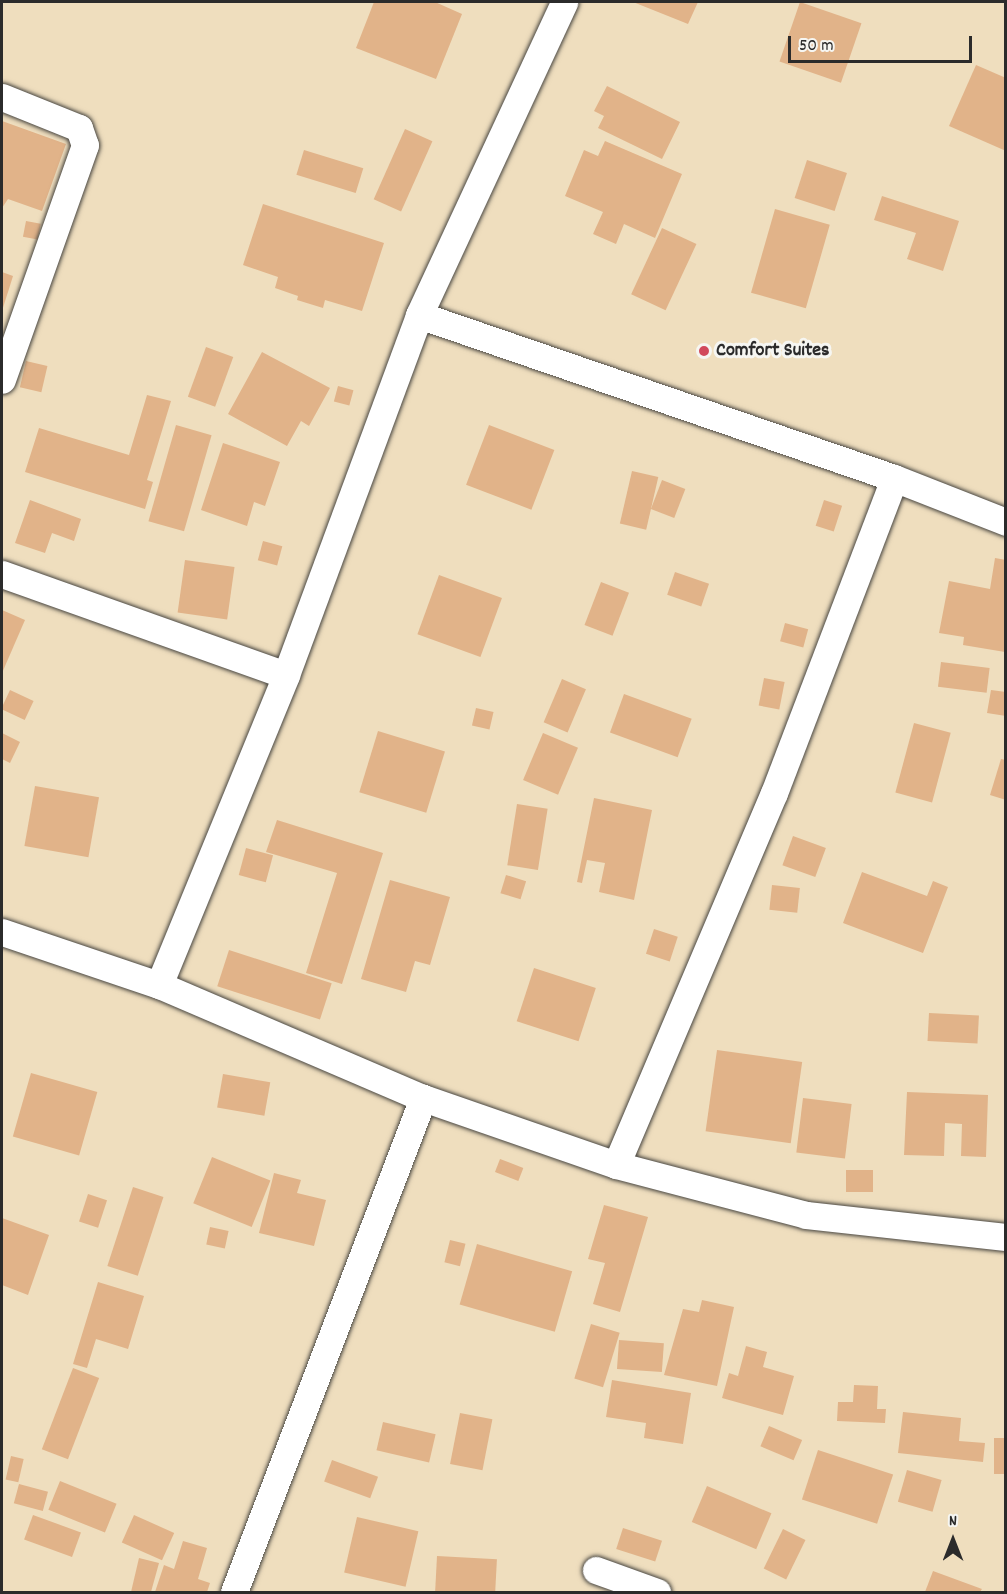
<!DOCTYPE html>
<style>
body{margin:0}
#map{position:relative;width:1007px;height:1594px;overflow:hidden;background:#efdebe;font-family:Dekko,sans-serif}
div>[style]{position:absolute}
.building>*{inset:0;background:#e1b389;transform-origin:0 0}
.roads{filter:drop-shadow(0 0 2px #484641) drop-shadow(0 0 2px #484641)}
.minor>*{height:27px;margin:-13.5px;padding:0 13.5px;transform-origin:13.5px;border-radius:13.5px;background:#fff}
.dots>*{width:16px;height:16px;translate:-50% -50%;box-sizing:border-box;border:3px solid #f6f6f2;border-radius:50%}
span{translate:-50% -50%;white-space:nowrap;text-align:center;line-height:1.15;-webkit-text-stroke:6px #f6f6f2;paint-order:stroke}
.poi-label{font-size:20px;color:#2b2b2b;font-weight:700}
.left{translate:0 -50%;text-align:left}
.frame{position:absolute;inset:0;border:3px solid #2b2b2b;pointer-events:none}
.north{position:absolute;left:923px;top:1510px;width:60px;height:60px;-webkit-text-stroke:4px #f6f6f2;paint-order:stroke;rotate:0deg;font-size:16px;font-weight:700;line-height:24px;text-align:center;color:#2b2b2b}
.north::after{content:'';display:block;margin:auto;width:21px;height:27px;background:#2b2b2b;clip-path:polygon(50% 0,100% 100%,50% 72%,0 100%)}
.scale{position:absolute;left:788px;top:36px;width:184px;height:27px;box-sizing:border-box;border:3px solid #2b2b2b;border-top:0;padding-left:8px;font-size:18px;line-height:21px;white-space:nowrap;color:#2b2b2b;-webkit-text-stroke:4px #f6f6f2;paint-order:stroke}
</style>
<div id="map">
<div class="building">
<i style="clip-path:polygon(374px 2px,435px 2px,462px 14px,436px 79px,356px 48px)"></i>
<i style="clip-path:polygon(633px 2px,698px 2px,688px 24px)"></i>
<i style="left:800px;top:2px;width:65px;height:63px;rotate:19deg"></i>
<i style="clip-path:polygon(976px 65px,1006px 78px,1006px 151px,949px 126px)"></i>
<i style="clip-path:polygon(607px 86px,680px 122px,662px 159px,598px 128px,604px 116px,594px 111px)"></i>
<i style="clip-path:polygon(2px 121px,66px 144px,42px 211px,8px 199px,2px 208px)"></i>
<i style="left:405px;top:129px;width:30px;height:77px;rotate:24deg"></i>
<i style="clip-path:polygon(605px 141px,682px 174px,655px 238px,624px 224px,616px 244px,593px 234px,603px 212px,565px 196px,584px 150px,598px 156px)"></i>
<i style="left:304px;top:150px;width:62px;height:26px;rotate:17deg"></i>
<i style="left:807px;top:160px;width:42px;height:40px;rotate:18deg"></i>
<i style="clip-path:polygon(882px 196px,959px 221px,943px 271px,907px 259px,916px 233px,874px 220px)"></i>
<i style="clip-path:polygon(263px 204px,384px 243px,362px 311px,325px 300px,323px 308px,297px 300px,298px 296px,275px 288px,278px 277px,243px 265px)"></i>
<i style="left:775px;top:209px;width:57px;height:87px;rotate:16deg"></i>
<i style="left:26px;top:221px;width:15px;height:16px;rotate:11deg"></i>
<i style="left:662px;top:228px;width:38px;height:73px;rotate:25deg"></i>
<i style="clip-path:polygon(2px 272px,13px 276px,2px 311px)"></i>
<i style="left:206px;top:347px;width:29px;height:53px;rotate:20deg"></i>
<i style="clip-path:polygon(262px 352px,330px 388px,309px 426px,301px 421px,287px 446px,228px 414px)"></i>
<i style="left:26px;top:361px;width:22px;height:27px;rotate:13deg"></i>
<i style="left:338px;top:386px;width:16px;height:16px;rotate:15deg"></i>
<i style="clip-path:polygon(147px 395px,171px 401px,147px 480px,153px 482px,145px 509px,25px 472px,39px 428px,129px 455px)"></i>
<i style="left:176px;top:425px;width:37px;height:100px;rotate:16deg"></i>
<i style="left:489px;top:425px;width:70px;height:64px;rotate:21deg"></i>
<i style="clip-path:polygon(223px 443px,280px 462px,265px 506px,254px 502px,247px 526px,201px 510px)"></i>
<i style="left:632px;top:471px;width:27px;height:54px;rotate:13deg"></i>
<i style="left:662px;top:480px;width:25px;height:31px;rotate:21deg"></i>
<i style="clip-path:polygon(30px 500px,81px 519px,74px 541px,52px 533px,45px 553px,15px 543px)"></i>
<i style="left:824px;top:500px;width:19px;height:27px;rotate:18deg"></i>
<i style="left:263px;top:541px;width:20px;height:20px;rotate:15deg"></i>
<i style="clip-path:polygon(995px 558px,1006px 560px,1005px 652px,963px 645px,964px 637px,939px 633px,949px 581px,990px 589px)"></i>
<i style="left:185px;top:560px;width:50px;height:53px;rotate:8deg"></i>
<i style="left:675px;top:572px;width:36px;height:24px;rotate:19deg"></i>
<i style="left:439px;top:575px;width:67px;height:63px;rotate:20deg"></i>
<i style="left:601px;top:582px;width:30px;height:46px;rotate:21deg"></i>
<i style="clip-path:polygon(2px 610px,25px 620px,2px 673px)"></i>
<i style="left:785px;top:623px;width:24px;height:19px;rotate:15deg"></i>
<i style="left:941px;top:662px;width:49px;height:25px;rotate:7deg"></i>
<i style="left:764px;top:678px;width:21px;height:28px;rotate:11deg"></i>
<i style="left:562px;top:679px;width:26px;height:47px;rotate:23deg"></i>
<i style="left:10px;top:690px;width:26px;height:21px;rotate:25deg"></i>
<i style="clip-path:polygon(991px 690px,1006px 692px,1006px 716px,987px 713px)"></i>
<i style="left:624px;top:694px;width:72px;height:41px;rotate:20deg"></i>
<i style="left:476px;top:708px;width:18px;height:18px;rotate:13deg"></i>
<i style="left:914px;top:723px;width:38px;height:72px;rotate:15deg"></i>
<i style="left:378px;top:731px;width:70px;height:64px;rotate:17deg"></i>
<i style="clip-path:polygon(2px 733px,20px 742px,10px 763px,2px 759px)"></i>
<i style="left:543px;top:733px;width:38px;height:51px;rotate:23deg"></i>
<i style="clip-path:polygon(1001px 759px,1006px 760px,1006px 800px,990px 795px)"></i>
<i style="left:35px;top:786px;width:65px;height:61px;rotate:10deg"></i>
<i style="clip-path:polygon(594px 798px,652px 810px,634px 900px,599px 892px,605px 863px,587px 860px,582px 883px,577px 882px)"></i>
<i style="left:517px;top:804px;width:31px;height:62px;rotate:9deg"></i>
<i style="clip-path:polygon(277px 820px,383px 853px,342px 984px,306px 973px,337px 873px,266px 852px)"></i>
<i style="left:793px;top:836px;width:35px;height:31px;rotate:20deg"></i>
<i style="left:246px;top:848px;width:28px;height:28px;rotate:15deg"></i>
<i style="clip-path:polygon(862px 872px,927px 896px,933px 881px,948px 887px,923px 953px,843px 923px)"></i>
<i style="left:506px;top:875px;width:21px;height:19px;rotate:17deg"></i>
<i style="clip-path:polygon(390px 880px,450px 897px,430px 965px,415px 961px,406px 992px,361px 979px)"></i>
<i style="left:772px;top:885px;width:28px;height:25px;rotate:6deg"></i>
<i style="left:654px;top:929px;width:25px;height:26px;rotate:18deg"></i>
<i style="left:229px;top:950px;width:108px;height:38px;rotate:18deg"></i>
<i style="left:534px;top:968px;width:65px;height:56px;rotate:18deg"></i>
<i style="left:929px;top:1013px;width:50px;height:28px;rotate:3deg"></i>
<i style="left:717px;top:1050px;width:86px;height:82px;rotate:8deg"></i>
<i style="left:31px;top:1073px;width:69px;height:66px;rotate:16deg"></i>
<i style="left:223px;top:1074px;width:48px;height:34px;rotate:10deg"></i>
<i style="clip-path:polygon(907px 1092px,988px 1095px,986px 1157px,961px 1156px,962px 1124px,945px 1123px,944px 1156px,904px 1155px)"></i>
<i style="left:803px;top:1098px;width:49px;height:55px;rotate:7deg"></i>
<i style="left:212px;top:1157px;width:63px;height:50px;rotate:22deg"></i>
<i style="left:500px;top:1159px;width:25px;height:14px;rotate:21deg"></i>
<i style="left:846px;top:1170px;width:27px;height:22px"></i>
<i style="clip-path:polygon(274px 1173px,301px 1180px,297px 1193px,326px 1200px,314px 1246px,259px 1233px)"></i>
<i style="left:133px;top:1187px;width:32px;height:83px;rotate:18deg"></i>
<i style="left:88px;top:1194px;width:20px;height:29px;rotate:18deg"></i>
<i style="clip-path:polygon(604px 1205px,648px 1217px,620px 1312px,593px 1304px,605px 1263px,588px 1259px)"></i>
<i style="clip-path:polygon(2px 1218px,49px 1235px,28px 1295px,2px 1285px)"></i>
<i style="left:210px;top:1227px;width:19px;height:18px;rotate:12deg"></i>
<i style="left:450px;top:1240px;width:16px;height:23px;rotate:14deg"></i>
<i style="left:477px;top:1244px;width:99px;height:63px;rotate:16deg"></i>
<i style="clip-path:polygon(98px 1282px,144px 1296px,128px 1349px,96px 1339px,87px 1368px,73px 1364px)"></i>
<i style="clip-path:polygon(702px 1300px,734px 1307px,717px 1386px,664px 1375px,683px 1309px,699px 1312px)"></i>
<i style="left:591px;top:1324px;width:30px;height:57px;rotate:17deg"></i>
<i style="left:619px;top:1340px;width:45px;height:29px;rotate:4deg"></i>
<i style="clip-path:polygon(746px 1346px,767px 1352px,763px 1367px,794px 1376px,783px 1415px,722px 1398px,729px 1373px,738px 1376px)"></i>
<i style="left:73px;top:1368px;width:28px;height:87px;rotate:21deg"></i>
<i style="clip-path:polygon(612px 1380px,691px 1393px,683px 1444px,644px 1438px,646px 1423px,606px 1417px)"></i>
<i style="clip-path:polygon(854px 1385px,878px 1386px,877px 1409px,886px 1409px,885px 1423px,837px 1421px,838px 1402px,853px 1402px)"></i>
<i style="clip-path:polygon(903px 1412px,961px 1418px,959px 1441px,985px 1443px,983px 1462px,898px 1453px)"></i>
<i style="left:460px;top:1413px;width:33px;height:52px;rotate:11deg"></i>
<i style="left:383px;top:1422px;width:54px;height:29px;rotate:13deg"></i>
<i style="left:769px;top:1426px;width:36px;height:22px;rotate:23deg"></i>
<i style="left:994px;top:1438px;width:12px;height:36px"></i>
<i style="left:818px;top:1450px;width:79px;height:52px;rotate:18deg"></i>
<i style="left:11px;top:1456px;width:13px;height:24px;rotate:13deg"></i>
<i style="left:332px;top:1460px;width:49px;height:23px;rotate:20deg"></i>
<i style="left:907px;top:1470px;width:36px;height:33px;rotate:16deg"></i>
<i style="left:60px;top:1481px;width:61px;height:31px;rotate:22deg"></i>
<i style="left:19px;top:1484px;width:30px;height:20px;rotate:15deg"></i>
<i style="left:707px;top:1486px;width:70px;height:39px;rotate:23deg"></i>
<i style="left:33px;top:1515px;width:51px;height:26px;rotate:20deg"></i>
<i style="left:134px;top:1515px;width:44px;height:30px;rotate:24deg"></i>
<i style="left:357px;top:1517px;width:63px;height:57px;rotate:13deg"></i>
<i style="left:623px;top:1528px;width:41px;height:22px;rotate:18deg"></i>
<i style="left:783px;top:1529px;width:25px;height:44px;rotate:26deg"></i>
<i style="clip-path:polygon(183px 1541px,207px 1548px,198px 1579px,210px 1583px,207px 1592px,155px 1592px,164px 1565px,174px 1569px)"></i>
<i style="left:437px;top:1556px;width:60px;height:36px;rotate:3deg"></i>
<i style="clip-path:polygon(139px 1558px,159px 1563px,151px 1592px,131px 1592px)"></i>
<i style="clip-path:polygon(933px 1571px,982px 1589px,980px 1592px,925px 1592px)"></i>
</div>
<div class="roads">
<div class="minor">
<i style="left:2px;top:97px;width:83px;rotate:21.9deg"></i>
<i style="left:79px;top:128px;width:18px;rotate:71deg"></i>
<i style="left:85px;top:145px;width:249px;rotate:109.5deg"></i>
<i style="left:419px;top:315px;width:502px;rotate:18.94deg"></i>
<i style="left:894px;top:478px;width:120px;rotate:21.4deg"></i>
<i style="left:2px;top:574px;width:301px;rotate:19.6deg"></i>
<i style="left:2px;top:932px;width:166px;rotate:18.7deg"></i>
<i style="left:159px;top:985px;width:287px;rotate:23.2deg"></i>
<i style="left:423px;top:1098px;width:204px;rotate:19.1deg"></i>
<i style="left:616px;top:1165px;width:196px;rotate:14.7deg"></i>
<i style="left:806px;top:1215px;width:201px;rotate:6.3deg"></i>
<i style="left:159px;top:985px;width:335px;rotate:-67.7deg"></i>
<i style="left:286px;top:675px;width:384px;rotate:-69.7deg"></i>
<i style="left:419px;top:315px;width:345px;rotate:-65.1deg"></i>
<i style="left:616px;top:1165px;width:404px;rotate:-67deg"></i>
<i style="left:774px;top:793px;width:337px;rotate:-69.1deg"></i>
<i style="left:596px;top:1570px;width:65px;rotate:19.8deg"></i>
<i style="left:234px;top:1592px;width:529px;rotate:-69.06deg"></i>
</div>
</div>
<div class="dots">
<i style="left:704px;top:351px;background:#d1495b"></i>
</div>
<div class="poi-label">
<span class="left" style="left:716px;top:351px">Comfort Suites</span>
</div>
<div class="frame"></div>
<div class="north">N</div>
<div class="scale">50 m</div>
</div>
